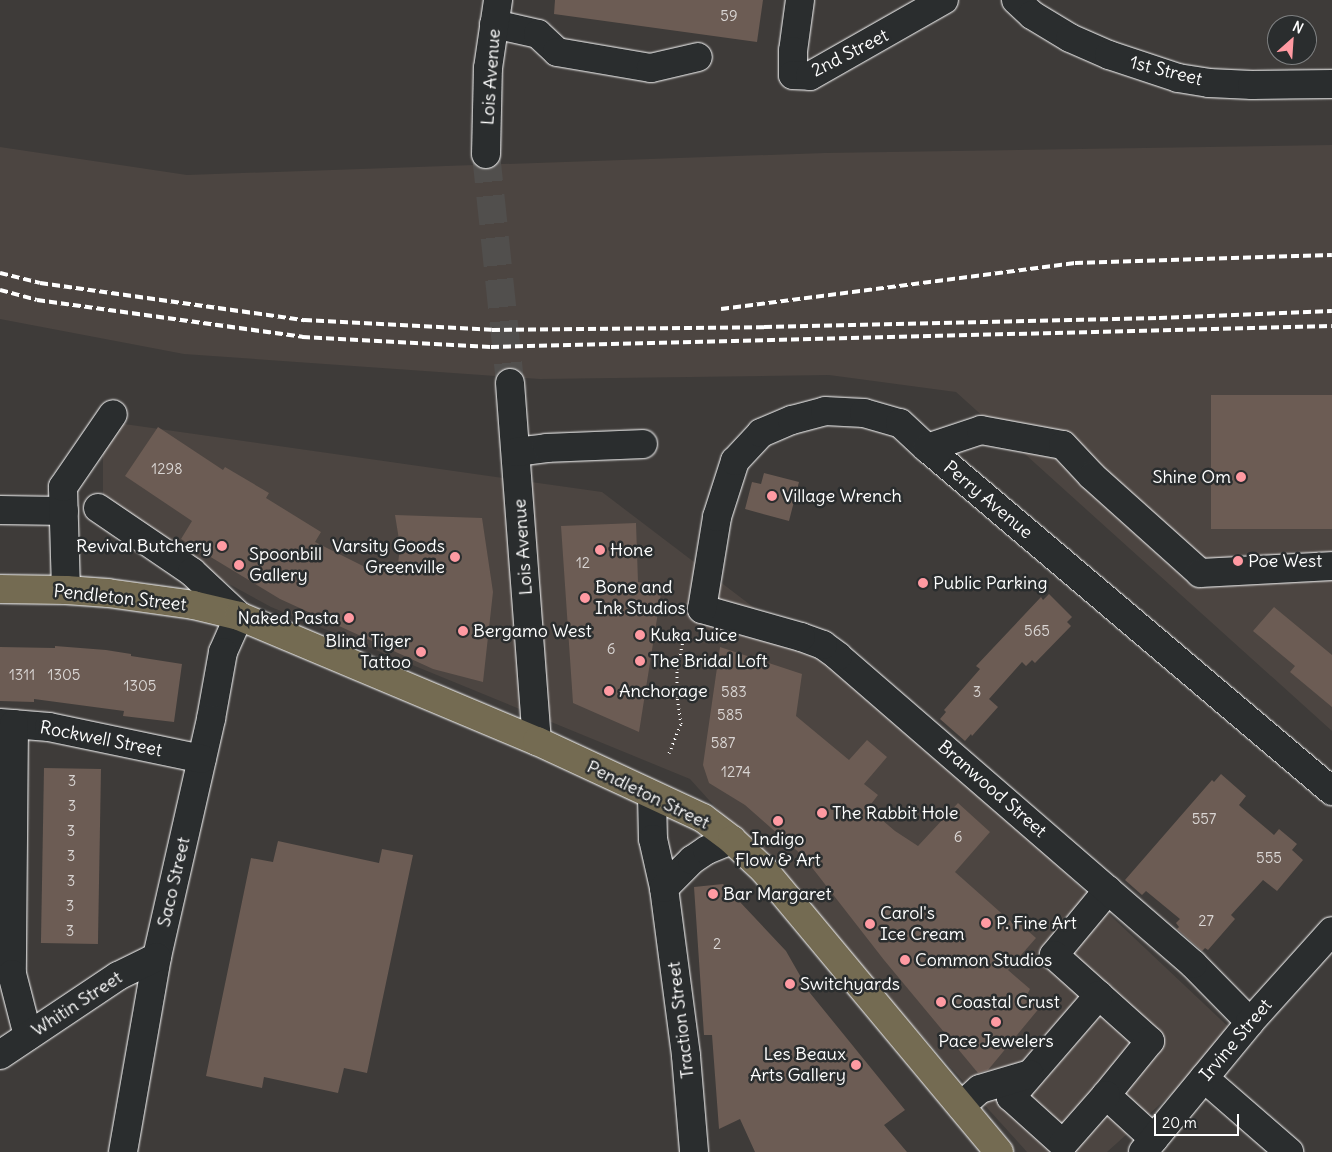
<!DOCTYPE html>
<style>
body{margin:0}
#map{position:relative;width:1332px;height:1152px;overflow:hidden;background:#3e3b39;font-family:Delius,sans-serif}
div>[style]{position:absolute}
.built>*{inset:0;background:#4c4541}
.building>*{inset:0;background:#6c5c54;transform-origin:0 0}
.minor-tunnel>*{height:28px;margin-top:-14px;transform-origin:0;background:repeating-linear-gradient(90deg,#514f4d 0 28px,transparent 0 42px)}
.path>*{height:3px;margin-top:-1.5px;transform-origin:0;background:repeating-linear-gradient(90deg,#fff 0 1px,transparent 0 5px)}
.roads{filter:drop-shadow(0 0 1px #fff) drop-shadow(0 0 1px #fff)}
.minor>*{height:28px;margin:-14px;padding:0 14px;transform-origin:14px;border-radius:14px;background:#2a2d2e}
.major>*{height:28px;margin:-14px;padding:0 14px;transform-origin:14px;border-radius:14px;background:#746b52}
.rail>*{height:4px;margin-top:-2px;transform-origin:0;background:repeating-linear-gradient(90deg,#fff 0 8px,transparent 0 12px)}
.dots>*{width:14px;height:14px;translate:-50% -50%;box-sizing:border-box;border:2px solid #2a2d2e;border-radius:50%}
span{translate:-50% -50%;white-space:nowrap;text-align:center;line-height:1.15;-webkit-text-stroke:5px #2a2d2e;paint-order:stroke}
.number-label{font-size:15px;color:#dad6d4}
.number-label span{-webkit-text-stroke-width:0}
.street-label{font-size:18px;color:#fff}
.poi-label{font-size:18px;color:#fff}
.right{translate:-100% -50%;text-align:right}
.left{translate:0 -50%;text-align:left}
.north{position:absolute;left:1267px;top:15px;width:50px;height:50px;box-sizing:border-box;background:#2a2d2e;border:1px solid #7f8182;border-radius:50%;rotate:26deg;font-size:14px;font-weight:700;line-height:20px;text-align:center;color:#fff}
.north::after{content:'';display:block;margin:auto;width:18px;height:22px;background:#ff9aa2;clip-path:polygon(50% 0,100% 100%,50% 72%,0 100%)}
.scale{position:absolute;left:1154px;top:1114px;width:85px;height:22px;box-sizing:border-box;border:2px solid #fff;border-top:0;padding-left:6px;font-size:15px;line-height:18px;white-space:nowrap;color:#fff;-webkit-text-stroke:4px #2a2d2e;paint-order:stroke}
</style>
<div id="map">
<div class="built">
<i style="clip-path:polygon(1332px 145px,1332px 731px,956px 392px,829px 375px,540px 379px,184px 354px,0 319px,0 147px,187px 175px,825px 153px)"></i>
<i style="clip-path:polygon(103px 421px,602px 492px,912px 728px,1237px 1035px,1107px 1152px,1027px 1152px,690px 779px,271px 607px,103px 515px)"></i>
</div>
<div class="building">
<i style="clip-path:polygon(555px 0,763px 0,757px 42px,554px 14px)"></i>
<i style="left:1332px;top:395px;width:134px;height:121px;rotate:90deg"></i>
<i style="clip-path:polygon(158px 427px,223px 470px,225px 467px,269px 493px,266px 498px,321px 532px,315px 542px,371px 570px,397px 574px,400px 546px,395px 515px,482px 518px,493px 592px,483px 682px,433px 669px,280px 599px,181px 539px,192px 521px,125px 476px)"></i>
<i style="clip-path:polygon(764px 473px,799px 482px,789px 521px,745px 509px,752px 482px,761px 484px)"></i>
<i style="clip-path:polygon(636px 523px,638px 582px,662px 587px,639px 732px,573px 703px,561px 526px)"></i>
<i style="clip-path:polygon(1049px 594px,1072px 617px,1067px 622px,1071px 626px,1035px 663px,1032px 660px,1026px 666px,1022px 662px,989px 699px,998px 707px,972px 736px,971px 734px,965px 741px,940px 719px,946px 712px,944px 710px,980px 669px,976px 666px,1041px 597px,1043px 600px)"></i>
<i style="clip-path:polygon(1274px 607px,1332px 655px,1332px 707px,1290px 672px,1295px 666px,1253px 631px)"></i>
<i style="clip-path:polygon(55px 646px,106px 650px,131px 654px,131px 656px,182px 664px,174px 722px,123px 716px,124px 711px,34px 699px,34px 702px,0 701px,0 647px,55px 648px)"></i>
<i style="clip-path:polygon(720px 647px,802px 674px,796px 716px,849px 760px,867px 740px,887px 757px,864px 784px,878px 795px,868px 808px,895px 831px,918px 846px,958px 803px,990px 832px,955px 872px,1017px 927px,1020px 924px,1036px 938px,1008px 970px,1030px 989px,1027px 995px,1041px 1006px,988px 1070px,978px 1073px,884px 960px,803px 856px,745px 805px,709px 783px,703px 765px)"></i>
<i style="left:44px;top:768px;width:57px;height:175px;rotate:1deg"></i>
<i style="clip-path:polygon(1221px 774px,1246px 796px,1239px 805px,1241px 807px,1274px 835px,1279px 829px,1297px 844px,1292px 850px,1303px 860px,1277px 891px,1263px 880px,1231px 915px,1235px 919px,1208px 950px,1205px 948px,1202px 951px,1177px 929px,1179px 927px,1176px 923px,1180px 919px,1146px 891px,1142px 895px,1125px 880px,1212px 780px,1214px 782px)"></i>
<i style="clip-path:polygon(278px 841px,379px 863px,382px 849px,413px 855px,367px 1073px,344px 1068px,338px 1093px,264px 1077px,262px 1088px,206px 1076px,251px 858px,273px 862px)"></i>
<i style="clip-path:polygon(723px 884px,786px 951px,810px 993px,905px 1110px,884px 1125px,907px 1152px,755px 1152px,740px 1119px,719px 1129px,712px 1035px,704px 1035px,694px 887px)"></i>
</div>
<div class="minor-tunnel">
<i style="left:486px;top:154px;width:230px;rotate:84deg"></i>
</div>
<div class="path">
<i style="left:669px;top:753px;width:31px;rotate:-68deg"></i>
<i style="left:681px;top:724px;width:27px;rotate:-98deg"></i>
<i style="left:677px;top:697px;width:28px;rotate:-90deg"></i>
<i style="left:677px;top:669px;width:39px;rotate:-78deg"></i>
</div>
<div class="roads">
<div class="minor">
<i style="left:800px;top:0;width:51px;rotate:97.8deg"></i>
<i style="left:793px;top:51px;width:24px;rotate:90deg"></i>
<i style="left:793px;top:75px;width:17px;rotate:3deg"></i>
<i style="left:810px;top:76px;width:154px;rotate:-29.6deg"></i>
<i style="left:1016px;top:0;width:22px;rotate:43deg"></i>
<i style="left:1032px;top:15px;width:44px;rotate:31.2deg"></i>
<i style="left:1070px;top:38px;width:43px;rotate:23.6deg"></i>
<i style="left:1109px;top:55px;width:73px;rotate:18.4deg"></i>
<i style="left:1178px;top:78px;width:31px;rotate:9deg"></i>
<i style="left:1209px;top:83px;width:43px;rotate:2.7deg"></i>
<i style="left:1252px;top:85px;width:80px;rotate:-0.7deg"></i>
<i style="left:494px;top:24px;width:45px;rotate:12.8deg"></i>
<i style="left:538px;top:34px;width:26px;rotate:43deg"></i>
<i style="left:557px;top:52px;width:95px;rotate:9.7deg"></i>
<i style="left:651px;top:68px;width:48px;rotate:-13.2deg"></i>
<i style="left:486px;top:154px;width:86px;rotate:-88.7deg"></i>
<i style="left:488px;top:68px;width:69px;rotate:-81.6deg"></i>
<i style="left:510px;top:383px;width:359px;rotate:85.7deg"></i>
<i style="left:927px;top:448px;width:57px;rotate:-18.4deg"></i>
<i style="left:981px;top:430px;width:83px;rotate:10.4deg"></i>
<i style="left:1063px;top:445px;width:42px;rotate:46.9deg"></i>
<i style="left:1092px;top:476px;width:145px;rotate:41.9deg"></i>
<i style="left:1200px;top:573px;width:132px;rotate:-3deg"></i>
<i style="left:516px;top:452px;width:31px;rotate:-7deg"></i>
<i style="left:547px;top:448px;width:96px;rotate:-2.4deg"></i>
<i style="left:98px;top:508px;width:114px;rotate:34.2deg"></i>
<i style="left:192px;top:572px;width:64px;rotate:43.1deg"></i>
<i style="left:239px;top:616px;width:39px;rotate:114deg"></i>
<i style="left:223px;top:652px;width:68px;rotate:100.2deg"></i>
<i style="left:211px;top:719px;width:244px;rotate:102.8deg"></i>
<i style="left:157px;top:957px;width:198px;rotate:99.9deg"></i>
<i style="left:0;top:510px;width:64px;rotate:0.9deg"></i>
<i style="left:66px;top:590px;width:103px;rotate:-91.7deg"></i>
<i style="left:63px;top:487px;width:88px;rotate:-55.6deg"></i>
<i style="left:0;top:723px;width:49px;rotate:4.7deg"></i>
<i style="left:49px;top:727px;width:156px;rotate:11.8deg"></i>
<i style="left:14px;top:724px;width:250px;rotate:90.5deg"></i>
<i style="left:12px;top:974px;width:64px;rotate:75.5deg"></i>
<i style="left:652px;top:796px;width:43px;rotate:88.7deg"></i>
<i style="left:653px;top:839px;width:50px;rotate:77.3deg"></i>
<i style="left:664px;top:888px;width:169px;rotate:82.5deg"></i>
<i style="left:686px;top:1056px;width:96px;rotate:85.2deg"></i>
<i style="left:664px;top:888px;width:40px;rotate:-45deg"></i>
<i style="left:692px;top:860px;width:18px;rotate:-34deg"></i>
<i style="left:707px;top:850px;width:27px;rotate:-22deg"></i>
<i style="left:1108px;top:890px;width:85px;rotate:129.7deg"></i>
<i style="left:1054px;top:955px;width:129px;rotate:41.9deg"></i>
<i style="left:1150px;top:1041px;width:70px;rotate:129.2deg"></i>
<i style="left:1106px;top:1095px;width:65px;rotate:42.5deg"></i>
<i style="left:1099px;top:995px;width:135px;rotate:130.8deg"></i>
<i style="left:1011px;top:1097px;width:70px;rotate:42.1deg"></i>
<i style="left:1063px;top:1144px;width:65px;rotate:-48.7deg"></i>
<i style="left:1250px;top:1022px;width:81px;rotate:-134.5deg"></i>
<i style="left:1193px;top:964px;width:470px;rotate:-139.1deg"></i>
<i style="left:838px;top:656px;width:19px;rotate:-144deg"></i>
<i style="left:823px;top:645px;width:23px;rotate:-160deg"></i>
<i style="left:801px;top:637px;width:103px;rotate:-164.2deg"></i>
<i style="left:702px;top:609px;width:93px;rotate:-80.7deg"></i>
<i style="left:717px;top:517px;width:59px;rotate:-72.2deg"></i>
<i style="left:735px;top:461px;width:38px;rotate:-47deg"></i>
<i style="left:761px;top:433px;width:34px;rotate:-23deg"></i>
<i style="left:792px;top:420px;width:34px;rotate:-15deg"></i>
<i style="left:825px;top:411px;width:39px;rotate:3deg"></i>
<i style="left:864px;top:413px;width:37px;rotate:16deg"></i>
<i style="left:900px;top:423px;width:37px;rotate:43deg"></i>
<i style="left:927px;top:448px;width:531px;rotate:40.26deg"></i>
<i style="left:0;top:1055px;width:142px;rotate:-33.8deg"></i>
<i style="left:118px;top:976px;width:43px;rotate:-26deg"></i>
<i style="left:1204px;top:1078px;width:113px;rotate:41deg"></i>
<i style="left:961px;top:1106px;width:25px;rotate:-42deg"></i>
<i style="left:980px;top:1089px;width:52px;rotate:-16.7deg"></i>
<i style="left:1143px;top:1152px;width:168px;rotate:-50.5deg"></i>
<i style="left:1250px;top:1022px;width:122px;rotate:-48deg"></i>
</div>
<div class="major">
<i style="left:0;top:589px;width:66px;rotate:0.9deg"></i>
<i style="left:66px;top:590px;width:42px;rotate:4.1deg"></i>
<i style="left:108px;top:593px;width:86px;rotate:8deg"></i>
<i style="left:193px;top:605px;width:47px;rotate:13.4deg"></i>
<i style="left:239px;top:616px;width:323px;rotate:22.8deg"></i>
<i style="left:537px;top:741px;width:183px;rotate:24.9deg"></i>
<i style="left:703px;top:818px;width:36px;rotate:37deg"></i>
<i style="left:732px;top:840px;width:44px;rotate:43.2deg"></i>
<i style="left:764px;top:870px;width:367px;rotate:50.2deg"></i>
</div>
</div>
<div class="rail">
<i style="left:0;top:273px;width:41px;rotate:14deg"></i>
<i style="left:40px;top:283px;width:267px;rotate:8deg"></i>
<i style="left:304px;top:320px;width:188px;rotate:3deg"></i>
<i style="left:492px;top:330px;width:272px;rotate:-0.6deg"></i>
<i style="left:764px;top:327px;width:395px;rotate:-1.3deg"></i>
<i style="left:1159px;top:318px;width:173px;rotate:-2.3deg"></i>
<i style="left:0;top:290px;width:38px;rotate:15deg"></i>
<i style="left:37px;top:300px;width:268px;rotate:7.9deg"></i>
<i style="left:302px;top:337px;width:189px;rotate:3deg"></i>
<i style="left:491px;top:347px;width:841px;rotate:-1.43deg"></i>
<i style="left:721px;top:309px;width:357px;rotate:-7.4deg"></i>
<i style="left:1075px;top:263px;width:257px;rotate:-1.8deg"></i>
</div>
<div class="dots">
<i style="left:1241px;top:477px;background:#ff9aa2"></i>
<i style="left:772px;top:496px;background:#ff9aa2"></i>
<i style="left:222px;top:546px;background:#ff9aa2"></i>
<i style="left:600px;top:550px;background:#ff9aa2"></i>
<i style="left:455px;top:557px;background:#ff9aa2"></i>
<i style="left:1238px;top:561px;background:#ff9aa2"></i>
<i style="left:239px;top:565px;background:#ff9aa2"></i>
<i style="left:923px;top:583px;background:#ff9aa2"></i>
<i style="left:585px;top:598px;background:#ff9aa2"></i>
<i style="left:349px;top:618px;background:#ff9aa2"></i>
<i style="left:463px;top:631px;background:#ff9aa2"></i>
<i style="left:640px;top:635px;background:#ff9aa2"></i>
<i style="left:421px;top:652px;background:#ff9aa2"></i>
<i style="left:640px;top:661px;background:#ff9aa2"></i>
<i style="left:609px;top:691px;background:#ff9aa2"></i>
<i style="left:822px;top:813px;background:#ff9aa2"></i>
<i style="left:778px;top:821px;background:#ff9aa2"></i>
<i style="left:713px;top:894px;background:#ff9aa2"></i>
<i style="left:986px;top:923px;background:#ff9aa2"></i>
<i style="left:870px;top:924px;background:#ff9aa2"></i>
<i style="left:905px;top:960px;background:#ff9aa2"></i>
<i style="left:790px;top:984px;background:#ff9aa2"></i>
<i style="left:941px;top:1002px;background:#ff9aa2"></i>
<i style="left:996px;top:1022px;background:#ff9aa2"></i>
<i style="left:856px;top:1065px;background:#ff9aa2"></i>
</div>
<div class="number-label">
<span style="left:729px;top:16px">59</span>
<span style="left:167px;top:469px">1298</span>
<span style="left:583px;top:563px">12</span>
<span style="left:1037px;top:631px">565</span>
<span style="left:611px;top:649px">6</span>
<span style="left:22px;top:675px">1311</span>
<span style="left:64px;top:675px">1305</span>
<span style="left:140px;top:686px">1305</span>
<span style="left:734px;top:692px">583</span>
<span style="left:977px;top:692px">3</span>
<span style="left:730px;top:715px">585</span>
<span style="left:723px;top:743px">587</span>
<span style="left:736px;top:772px">1274</span>
<span style="left:72px;top:781px">3</span>
<span style="left:72px;top:806px">3</span>
<span style="left:1204px;top:819px">557</span>
<span style="left:71px;top:831px">3</span>
<span style="left:958px;top:837px">6</span>
<span style="left:71px;top:856px">3</span>
<span style="left:1269px;top:858px">555</span>
<span style="left:71px;top:881px">3</span>
<span style="left:70px;top:906px">3</span>
<span style="left:1206px;top:921px">27</span>
<span style="left:70px;top:931px">3</span>
<span style="left:717px;top:944px">2</span>
</div>
<div class="street-label">
<span style="left:850px;top:53px;rotate:-27deg">2nd Street</span>
<span style="left:1166px;top:71px;rotate:14deg">1st Street</span>
<span style="left:491px;top:77px;rotate:-86deg">Lois Avenue</span>
<span style="left:988px;top:500px;rotate:40deg">Perry Avenue</span>
<span style="left:523px;top:547px;rotate:-94deg">Lois Avenue</span>
<span style="left:120px;top:598px;rotate:6deg">Pendleton Street</span>
<span style="left:101px;top:739px;rotate:11deg">Rockwell Street</span>
<span style="left:992px;top:789px;rotate:41deg">Branwood Street</span>
<span style="left:648px;top:795px;rotate:26deg">Pendleton Street</span>
<span style="left:174px;top:882px;rotate:-77deg">Saco Street</span>
<span style="left:77px;top:1004px;rotate:-33deg">Whitin Street</span>
<span style="left:681px;top:1020px;rotate:-97deg">Traction Street</span>
<span style="left:1236px;top:1040px;rotate:-50deg">Irvine Street</span>
</div>
<div class="poi-label">
<span class="right" style="left:1231px;top:477px">Shine Om</span>
<span class="left" style="left:782px;top:496px">Village Wrench</span>
<span class="right" style="left:212px;top:546px">Revival Butchery</span>
<span class="right" style="left:445px;top:557px">Varsity Goods<br>Greenville</span>
<span class="left" style="left:610px;top:550px">Hone</span>
<span class="left" style="left:249px;top:565px">Spoonbill<br>Gallery</span>
<span class="left" style="left:1248px;top:561px">Poe West</span>
<span class="left" style="left:933px;top:583px">Public Parking</span>
<span class="left" style="left:595px;top:598px">Bone and<br>Ink Studios</span>
<span class="right" style="left:339px;top:618px">Naked Pasta</span>
<span class="left" style="left:473px;top:631px">Bergamo West</span>
<span class="left" style="left:650px;top:635px">Kuka Juice</span>
<span class="right" style="left:411px;top:652px">Blind Tiger<br>Tattoo</span>
<span class="left" style="left:650px;top:661px">The Bridal Loft</span>
<span class="left" style="left:619px;top:691px">Anchorage</span>
<span class="left" style="left:832px;top:813px">The Rabbit Hole</span>
<span style="left:778px;top:850px">Indigo<br>Flow &amp; Art</span>
<span class="left" style="left:723px;top:894px">Bar Margaret</span>
<span class="left" style="left:880px;top:924px">Carol's<br>Ice Cream</span>
<span class="left" style="left:996px;top:923px">P. Fine Art</span>
<span class="left" style="left:915px;top:960px">Common Studios</span>
<span class="left" style="left:800px;top:984px">Switchyards</span>
<span class="left" style="left:951px;top:1002px">Coastal Crust</span>
<span style="left:996px;top:1041px">Pace Jewelers</span>
<span class="right" style="left:846px;top:1065px">Les Beaux<br>Arts Gallery</span>
</div>
<div class="north">N</div>
<div class="scale">20 m</div>
</div>
